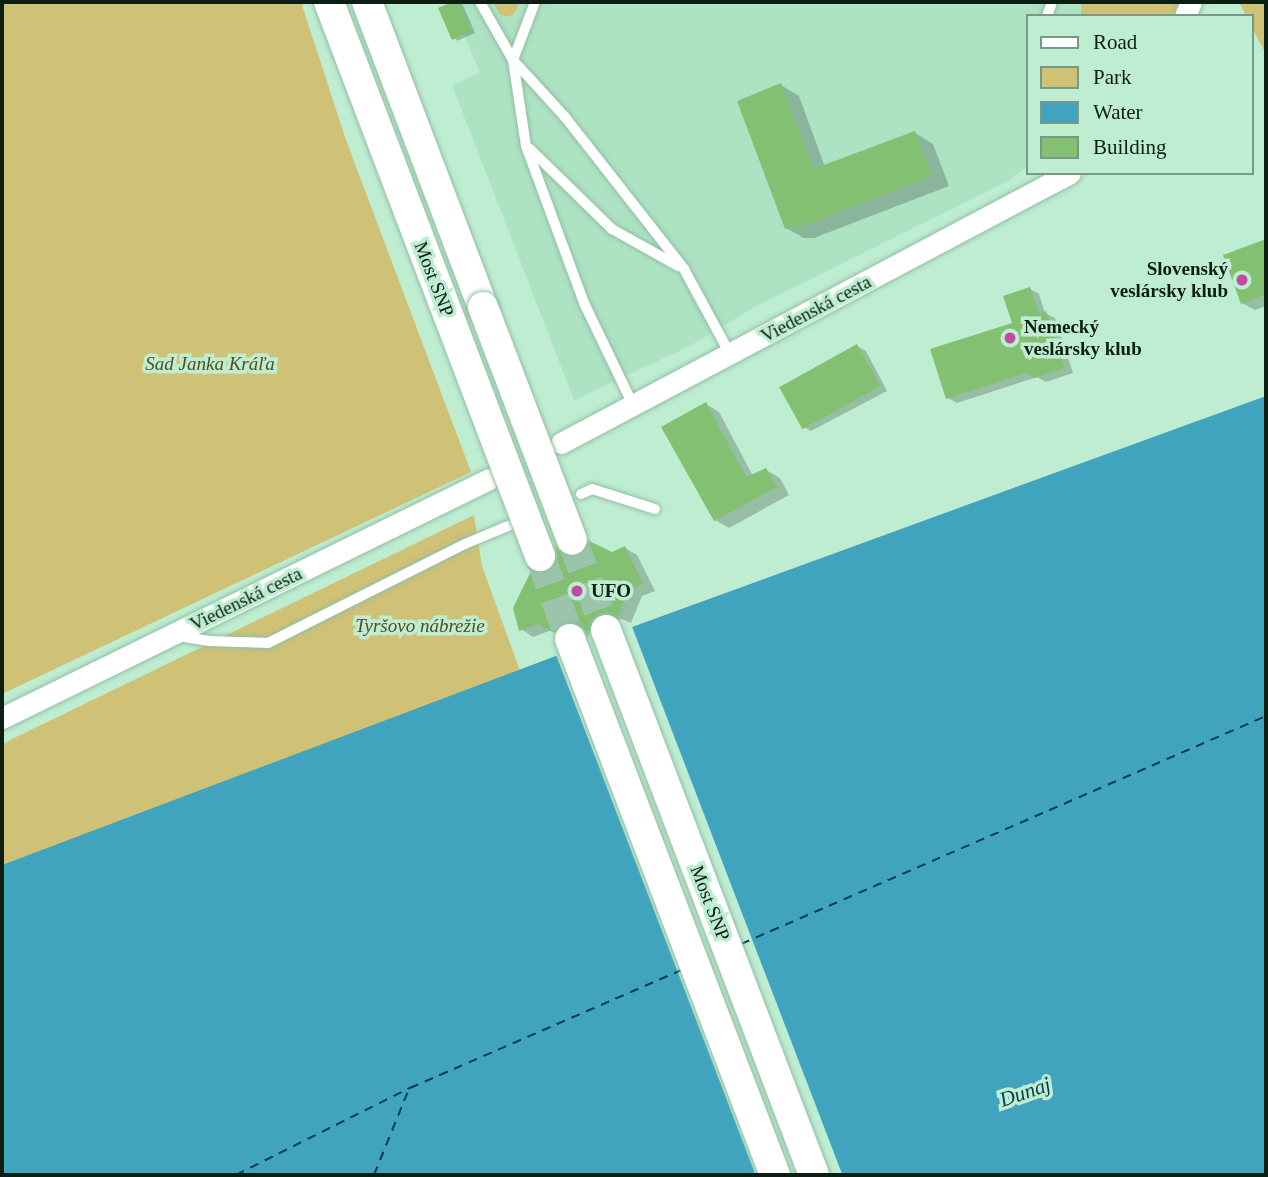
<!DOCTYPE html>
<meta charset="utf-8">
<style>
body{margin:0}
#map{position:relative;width:1268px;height:1177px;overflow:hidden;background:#bfedd1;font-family:"Times New Roman",serif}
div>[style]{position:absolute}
.built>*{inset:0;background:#ade3c3}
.green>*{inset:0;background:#cfc175;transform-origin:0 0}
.water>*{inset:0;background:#40a4bf}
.pier>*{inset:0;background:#bfedd1;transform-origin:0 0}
.shadow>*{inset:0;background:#0003}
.ferry>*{height:2px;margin-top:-1px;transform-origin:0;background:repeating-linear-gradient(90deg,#003e4d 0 9px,transparent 0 16px)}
.building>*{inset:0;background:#83c072;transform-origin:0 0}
.secondary-tunnel>*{height:30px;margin-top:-15px;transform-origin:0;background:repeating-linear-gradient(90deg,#9bc4ab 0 30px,transparent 0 45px)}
.roads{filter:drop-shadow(0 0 2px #92bea4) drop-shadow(0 0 2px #92bea4)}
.lane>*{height:10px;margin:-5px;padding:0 5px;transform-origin:5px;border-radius:5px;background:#fff}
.street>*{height:21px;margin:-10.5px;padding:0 10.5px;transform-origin:10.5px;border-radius:10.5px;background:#fff}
.secondary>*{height:30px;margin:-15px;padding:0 15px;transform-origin:15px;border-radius:15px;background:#fff}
.bridges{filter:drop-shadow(0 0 2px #92bea4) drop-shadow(0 0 2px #92bea4)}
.secondary-bridge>*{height:30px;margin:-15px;padding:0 15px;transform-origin:15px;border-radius:15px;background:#fff}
.dots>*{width:19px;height:19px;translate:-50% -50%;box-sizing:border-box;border:4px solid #bfedd1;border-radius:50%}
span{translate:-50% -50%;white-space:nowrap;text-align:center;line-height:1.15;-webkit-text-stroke:7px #bfedd1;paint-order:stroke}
.poi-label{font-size:19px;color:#0c1e14;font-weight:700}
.right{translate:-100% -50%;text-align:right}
.left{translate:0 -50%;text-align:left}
.street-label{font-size:19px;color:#0c1e14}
.park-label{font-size:19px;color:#544d22;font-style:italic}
.water-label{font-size:21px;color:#003e4d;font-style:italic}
.frame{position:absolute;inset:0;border:4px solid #0c1e14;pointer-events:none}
.legend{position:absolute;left:1026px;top:14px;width:228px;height:161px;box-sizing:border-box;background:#bfedd1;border:2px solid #779a85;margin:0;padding:9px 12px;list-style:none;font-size:21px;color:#0c1e14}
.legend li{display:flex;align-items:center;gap:14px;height:35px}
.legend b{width:35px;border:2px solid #779a85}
</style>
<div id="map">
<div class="built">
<i style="clip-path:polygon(450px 2px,1172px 2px,1166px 16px,1028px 16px,1028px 166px,1008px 181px,753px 308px,690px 346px,574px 400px,452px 85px,480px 73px)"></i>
</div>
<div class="green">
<i style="clip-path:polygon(2px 2px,309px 2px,302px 5px,346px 140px,471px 472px,2px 694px)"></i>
<i style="clip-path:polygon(493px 2px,520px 2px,514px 14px,507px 17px,500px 14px)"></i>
<i style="left:1081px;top:2px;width:98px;height:14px"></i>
<i style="clip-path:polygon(1239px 2px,1266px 2px,1266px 54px,1252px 28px,1252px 16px,1246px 16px)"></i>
<i style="clip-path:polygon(474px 515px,482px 566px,520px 671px,2px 865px,2px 744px)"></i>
</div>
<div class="water">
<i style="clip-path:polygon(1266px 396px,1266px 1175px,2px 1175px,2px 865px,643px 623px)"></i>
</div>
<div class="pier">
<i style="left:631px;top:624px;width:589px;height:81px;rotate:69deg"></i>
</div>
<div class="shadow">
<i style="clip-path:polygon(456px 2px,462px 3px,475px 33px,457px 41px,440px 9px)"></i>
<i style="clip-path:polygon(781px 85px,799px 96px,825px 167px,915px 133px,933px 144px,949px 186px,814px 238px,804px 238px,786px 228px)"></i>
<i style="clip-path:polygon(1266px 241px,1266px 306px,1255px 310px,1242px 303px,1225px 256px)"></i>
<i style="clip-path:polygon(1030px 289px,1039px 294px,1045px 313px,1055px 318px,1073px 373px,1046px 382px,1037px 377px,957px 403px,948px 398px,1014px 324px)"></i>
<i style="clip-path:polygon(857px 346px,866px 351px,887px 391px,811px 431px,802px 426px)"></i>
<i style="clip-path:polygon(706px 404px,719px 412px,753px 476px,766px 470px,780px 478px,789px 495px,729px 528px,715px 520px)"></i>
<i style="clip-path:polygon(557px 548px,571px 559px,612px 554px,625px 548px,637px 555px,655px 591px,642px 596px,631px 623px,622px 619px,605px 625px,602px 642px,585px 628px,576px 629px,567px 639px,552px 630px,533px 637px,521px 629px,546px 574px,555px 568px,559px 558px)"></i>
</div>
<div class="ferry">
<i style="left:741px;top:944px;width:572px;rotate:-23.47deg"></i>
<i style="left:236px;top:1175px;width:195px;rotate:-26.6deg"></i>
<i style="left:410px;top:1088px;width:296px;rotate:-23.5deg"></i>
<i style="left:374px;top:1175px;width:93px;rotate:-67.9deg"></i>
</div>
<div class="building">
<i style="clip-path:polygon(452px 2px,459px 2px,472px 31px,452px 40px,438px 8px)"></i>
<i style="clip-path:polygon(781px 83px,813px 169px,915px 131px,932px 176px,795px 229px,794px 226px,785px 229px,737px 101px)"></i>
<i style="clip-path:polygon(1266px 239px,1266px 294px,1241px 304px,1223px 255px)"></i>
<i style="clip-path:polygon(1030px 287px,1039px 314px,1046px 311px,1065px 368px,1035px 378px,1026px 373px,946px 399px,930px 349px,1012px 323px,1003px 296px)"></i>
<i style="left:857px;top:344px;width:48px;height:89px;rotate:61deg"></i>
<i style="clip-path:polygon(706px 402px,746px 477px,766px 468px,777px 487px,714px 521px,661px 427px)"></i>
<i style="clip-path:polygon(589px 541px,612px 552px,625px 546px,643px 584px,629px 589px,618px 618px,609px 613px,599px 614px,592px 620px,588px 638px,582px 626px,572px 622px,563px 623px,554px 633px,539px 624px,519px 631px,513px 608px,531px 571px,546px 573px,553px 568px,557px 558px,555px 545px,562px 554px,578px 556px,586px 550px)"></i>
</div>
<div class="secondary-tunnel">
<i style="left:572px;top:540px;width:96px;rotate:69.3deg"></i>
<i style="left:540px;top:556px;width:88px;rotate:70.1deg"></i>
</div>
<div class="roads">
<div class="lane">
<i style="left:480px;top:2px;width:67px;rotate:60.4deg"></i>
<i style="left:513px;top:60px;width:77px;rotate:47.6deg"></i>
<i style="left:565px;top:117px;width:193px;rotate:51.9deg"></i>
<i style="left:684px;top:269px;width:97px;rotate:61.6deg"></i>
<i style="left:535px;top:2px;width:62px;rotate:110.8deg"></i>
<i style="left:513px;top:60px;width:87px;rotate:81.4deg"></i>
<i style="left:526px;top:146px;width:167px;rotate:69.7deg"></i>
<i style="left:584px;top:303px;width:113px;rotate:64.3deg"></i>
<i style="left:1047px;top:16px;width:15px;rotate:-70deg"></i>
<i style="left:530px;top:149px;width:115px;rotate:44.3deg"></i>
<i style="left:612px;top:229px;width:76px;rotate:29.3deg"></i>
<i style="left:581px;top:494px;width:12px;rotate:-24deg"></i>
<i style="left:592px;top:489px;width:66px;rotate:17.6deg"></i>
<i style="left:178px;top:636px;width:32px;rotate:9deg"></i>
<i style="left:210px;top:641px;width:58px;rotate:2deg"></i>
<i style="left:268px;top:643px;width:220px;rotate:-26.7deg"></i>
<i style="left:465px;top:544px;width:47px;rotate:-22.7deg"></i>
</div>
<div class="street">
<i style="left:1185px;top:16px;width:15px;rotate:-67deg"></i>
<i style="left:561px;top:443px;width:576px;rotate:-27.94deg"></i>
<i style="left:2px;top:718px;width:542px;rotate:-26.14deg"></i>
</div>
<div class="secondary">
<i style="left:367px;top:2px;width:326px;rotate:69.2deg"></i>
<i style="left:606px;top:630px;width:583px;rotate:69.11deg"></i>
<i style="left:570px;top:639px;width:574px;rotate:69.07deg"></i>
</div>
</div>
<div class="bridges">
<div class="secondary-bridge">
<i style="left:329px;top:2px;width:593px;rotate:69.15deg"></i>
<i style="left:483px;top:307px;width:249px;rotate:69.1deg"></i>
</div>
</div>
<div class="dots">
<i style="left:1242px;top:280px;background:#c14ba3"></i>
<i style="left:1010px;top:338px;background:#c14ba3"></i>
<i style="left:577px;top:591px;background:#c14ba3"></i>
</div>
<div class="poi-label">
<span class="right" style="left:1228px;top:280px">Slovenský<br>veslársky klub</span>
<span class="left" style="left:1024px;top:338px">Nemecký<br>veslársky klub</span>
<span class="left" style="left:591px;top:591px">UFO</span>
</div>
<div class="street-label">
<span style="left:434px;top:279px;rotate:69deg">Most SNP</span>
<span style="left:816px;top:309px;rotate:-28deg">Viedenská cesta</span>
<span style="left:246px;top:599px;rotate:-26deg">Viedenská cesta</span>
<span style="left:710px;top:903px;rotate:69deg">Most SNP</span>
</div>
<div class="park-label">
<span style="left:210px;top:364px">Sad Janka Kráľa</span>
<span style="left:420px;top:626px">Tyršovo nábrežie</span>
</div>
<div class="water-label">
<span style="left:1025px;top:1092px;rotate:-19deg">Dunaj</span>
</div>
<div class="frame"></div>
<ul class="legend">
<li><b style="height:9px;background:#fff"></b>Road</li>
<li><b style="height:19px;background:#cfc175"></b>Park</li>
<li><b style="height:19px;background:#40a4bf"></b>Water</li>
<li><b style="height:19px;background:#83c072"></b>Building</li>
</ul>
</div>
